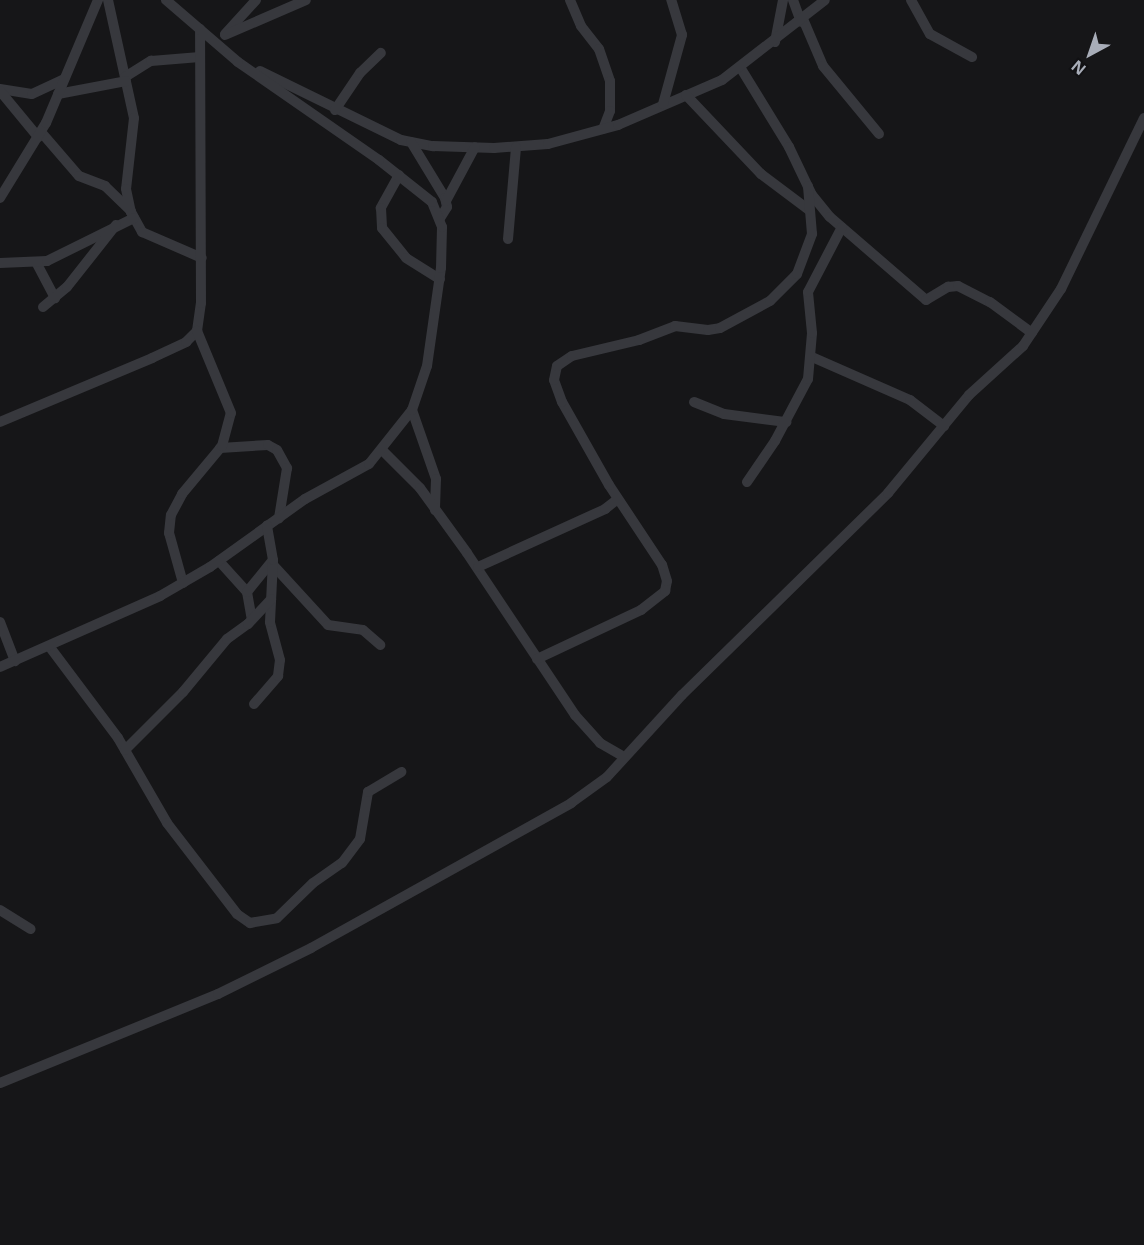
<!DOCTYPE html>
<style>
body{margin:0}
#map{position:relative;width:1144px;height:1245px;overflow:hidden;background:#161618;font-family:"Open Sans",sans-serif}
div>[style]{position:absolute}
.street>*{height:10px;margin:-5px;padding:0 5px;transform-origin:5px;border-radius:5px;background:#37383d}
span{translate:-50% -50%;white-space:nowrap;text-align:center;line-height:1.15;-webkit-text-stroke:4.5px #111113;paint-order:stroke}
.north{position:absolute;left:1060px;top:24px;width:60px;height:60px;-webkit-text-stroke:4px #111113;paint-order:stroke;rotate:220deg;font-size:16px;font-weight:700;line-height:24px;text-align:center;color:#a8adb8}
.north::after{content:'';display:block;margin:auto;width:21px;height:27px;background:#a8adb8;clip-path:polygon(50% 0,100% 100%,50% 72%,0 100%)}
</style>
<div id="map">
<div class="street">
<i style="left:108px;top:0;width:121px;rotate:77.6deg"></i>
<i style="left:134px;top:118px;width:71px;rotate:96.4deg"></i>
<i style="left:126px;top:189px;width:24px;rotate:78deg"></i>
<i style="left:131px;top:212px;width:23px;rotate:61deg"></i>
<i style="left:142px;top:232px;width:65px;rotate:23.4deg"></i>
<i style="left:570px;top:0;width:28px;rotate:67deg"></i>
<i style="left:581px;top:26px;width:29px;rotate:52deg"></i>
<i style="left:599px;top:49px;width:34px;rotate:71deg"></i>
<i style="left:610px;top:81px;width:30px;rotate:90deg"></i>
<i style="left:610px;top:111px;width:19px;rotate:111deg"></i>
<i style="left:793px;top:0;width:23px;rotate:70deg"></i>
<i style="left:911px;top:0;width:39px;rotate:61deg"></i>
<i style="left:930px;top:34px;width:48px;rotate:28.7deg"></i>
<i style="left:803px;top:19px;width:51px;rotate:66.9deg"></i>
<i style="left:823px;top:66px;width:88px;rotate:50.5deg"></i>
<i style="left:225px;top:34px;width:46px;rotate:-47.6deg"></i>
<i style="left:225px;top:35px;width:88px;rotate:-23.4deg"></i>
<i style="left:775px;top:42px;width:43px;rotate:-79.2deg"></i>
<i style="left:740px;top:67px;width:94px;rotate:58.5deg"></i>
<i style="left:789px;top:147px;width:53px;rotate:64.4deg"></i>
<i style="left:812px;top:195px;width:28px;rotate:51deg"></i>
<i style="left:830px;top:217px;width:127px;rotate:40.8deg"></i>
<i style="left:926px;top:300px;width:26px;rotate:-31deg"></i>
<i style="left:948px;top:287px;width:10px;rotate:-6deg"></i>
<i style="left:958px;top:286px;width:36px;rotate:27deg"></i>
<i style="left:990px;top:302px;width:52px;rotate:36.4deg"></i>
<i style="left:260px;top:71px;width:157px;rotate:26.1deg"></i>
<i style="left:401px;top:140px;width:33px;rotate:11deg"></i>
<i style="left:433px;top:146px;width:61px;rotate:1.9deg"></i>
<i style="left:494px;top:148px;width:54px;rotate:-4.2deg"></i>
<i style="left:548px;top:144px;width:73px;rotate:-15.2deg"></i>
<i style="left:618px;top:125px;width:113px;rotate:-23.4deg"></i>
<i style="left:722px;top:80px;width:130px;rotate:-37.8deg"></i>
<i style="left:125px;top:77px;width:31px;rotate:-32deg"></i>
<i style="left:151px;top:61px;width:49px;rotate:-4.7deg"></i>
<i style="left:0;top:89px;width:32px;rotate:9deg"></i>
<i style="left:32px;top:94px;width:35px;rotate:-25deg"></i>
<i style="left:0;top:91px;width:60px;rotate:50.4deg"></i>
<i style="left:58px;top:94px;width:69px;rotate:-10.8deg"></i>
<i style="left:686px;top:95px;width:109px;rotate:46.5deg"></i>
<i style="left:761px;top:174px;width:60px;rotate:36.9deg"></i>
<i style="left:663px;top:104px;width:72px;rotate:-74.6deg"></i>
<i style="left:682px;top:35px;width:37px;rotate:-107deg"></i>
<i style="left:335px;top:110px;width:45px;rotate:-56deg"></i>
<i style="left:360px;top:73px;width:29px;rotate:-44deg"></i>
<i style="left:41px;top:132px;width:58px;rotate:49.2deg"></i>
<i style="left:79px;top:176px;width:28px;rotate:21deg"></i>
<i style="left:105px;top:186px;width:36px;rotate:44deg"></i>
<i style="left:411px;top:142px;width:66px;rotate:58.7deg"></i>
<i style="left:445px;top:198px;width:9px;rotate:77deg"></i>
<i style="left:447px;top:207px;width:13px;rotate:122deg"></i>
<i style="left:399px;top:175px;width:38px;rotate:119deg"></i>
<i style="left:381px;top:208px;width:20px;rotate:87deg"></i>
<i style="left:382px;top:228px;width:38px;rotate:51deg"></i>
<i style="left:406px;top:258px;width:40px;rotate:32deg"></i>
<i style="left:0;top:198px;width:88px;rotate:-58.5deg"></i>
<i style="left:46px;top:123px;width:134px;rotate:-67.1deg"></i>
<i style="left:446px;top:201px;width:61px;rotate:-61.8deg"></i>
<i style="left:508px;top:239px;width:92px;rotate:-85deg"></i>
<i style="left:36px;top:262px;width:41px;rotate:62.2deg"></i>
<i style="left:0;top:263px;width:47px;rotate:-2.4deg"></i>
<i style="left:47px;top:261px;width:97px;rotate:-26.3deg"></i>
<i style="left:43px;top:307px;width:31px;rotate:-40deg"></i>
<i style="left:67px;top:287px;width:79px;rotate:-51.7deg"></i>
<i style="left:812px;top:357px;width:107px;rotate:23.7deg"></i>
<i style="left:910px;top:400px;width:43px;rotate:37.4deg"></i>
<i style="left:694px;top:402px;width:32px;rotate:22deg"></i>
<i style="left:724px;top:414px;width:63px;rotate:7.4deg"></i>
<i style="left:412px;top:410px;width:73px;rotate:70.8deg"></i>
<i style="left:436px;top:479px;width:31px;rotate:92deg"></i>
<i style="left:0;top:422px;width:165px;rotate:-22.8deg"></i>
<i style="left:152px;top:358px;width:38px;rotate:-25deg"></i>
<i style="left:186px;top:342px;width:16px;rotate:-45deg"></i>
<i style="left:197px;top:331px;width:28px;rotate:-82deg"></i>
<i style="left:201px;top:303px;width:274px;rotate:-90.2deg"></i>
<i style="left:220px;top:448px;width:48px;rotate:-3.6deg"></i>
<i style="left:268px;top:445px;width:10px;rotate:29deg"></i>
<i style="left:277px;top:450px;width:21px;rotate:61deg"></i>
<i style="left:287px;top:468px;width:51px;rotate:99.1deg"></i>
<i style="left:383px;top:451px;width:52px;rotate:45deg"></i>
<i style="left:420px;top:488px;width:80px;rotate:54.1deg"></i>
<i style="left:467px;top:553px;width:195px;rotate:56.3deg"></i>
<i style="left:575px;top:715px;width:38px;rotate:48deg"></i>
<i style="left:600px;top:743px;width:28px;rotate:30deg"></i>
<i style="left:747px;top:482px;width:50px;rotate:-55.7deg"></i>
<i style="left:775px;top:441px;width:70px;rotate:-62deg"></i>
<i style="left:808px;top:379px;width:46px;rotate:-85deg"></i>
<i style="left:812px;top:333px;width:41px;rotate:-95.6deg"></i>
<i style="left:808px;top:292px;width:73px;rotate:-62.4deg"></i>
<i style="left:219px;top:561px;width:42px;rotate:47.9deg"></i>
<i style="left:247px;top:592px;width:27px;rotate:80deg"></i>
<i style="left:273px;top:565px;width:81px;rotate:47.5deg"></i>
<i style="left:328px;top:625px;width:35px;rotate:8deg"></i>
<i style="left:363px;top:630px;width:23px;rotate:41deg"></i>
<i style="left:478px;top:567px;width:140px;rotate:-24.5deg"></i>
<i style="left:605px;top:509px;width:16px;rotate:-38deg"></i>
<i style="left:183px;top:583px;width:52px;rotate:-105.6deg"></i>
<i style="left:169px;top:533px;width:18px;rotate:-84deg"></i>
<i style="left:171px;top:515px;width:24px;rotate:-62deg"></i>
<i style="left:182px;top:494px;width:62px;rotate:-50.2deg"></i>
<i style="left:222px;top:446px;width:34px;rotate:-75deg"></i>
<i style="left:231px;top:413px;width:89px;rotate:-112.5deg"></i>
<i style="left:247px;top:592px;width:41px;rotate:-50.9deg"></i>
<i style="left:0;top:622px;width:42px;rotate:69deg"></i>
<i style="left:49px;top:646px;width:115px;rotate:53.1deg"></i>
<i style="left:118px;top:738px;width:98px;rotate:60deg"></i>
<i style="left:167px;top:823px;width:115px;rotate:52.4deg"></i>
<i style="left:237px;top:914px;width:16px;rotate:35deg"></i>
<i style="left:250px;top:923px;width:27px;rotate:-10deg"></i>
<i style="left:277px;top:918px;width:50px;rotate:-44.2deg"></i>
<i style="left:313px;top:883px;width:35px;rotate:-35deg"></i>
<i style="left:342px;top:863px;width:30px;rotate:-53deg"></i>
<i style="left:360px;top:839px;width:48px;rotate:-80.3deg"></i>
<i style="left:368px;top:792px;width:39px;rotate:-31deg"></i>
<i style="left:537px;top:659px;width:115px;rotate:-25.2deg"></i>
<i style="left:641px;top:610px;width:31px;rotate:-38deg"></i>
<i style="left:665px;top:591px;width:10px;rotate:-79deg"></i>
<i style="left:667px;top:581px;width:17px;rotate:-107deg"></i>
<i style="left:662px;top:565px;width:96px;rotate:-123.5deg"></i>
<i style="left:609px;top:485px;width:95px;rotate:-119.5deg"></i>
<i style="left:562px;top:402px;width:23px;rotate:-110deg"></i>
<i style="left:554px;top:380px;width:14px;rotate:-78deg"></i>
<i style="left:557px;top:366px;width:18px;rotate:-34deg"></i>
<i style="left:572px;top:356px;width:69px;rotate:-13.4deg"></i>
<i style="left:639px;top:340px;width:39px;rotate:-21deg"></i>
<i style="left:675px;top:326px;width:33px;rotate:7deg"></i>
<i style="left:708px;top:330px;width:12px;rotate:-9deg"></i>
<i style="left:720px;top:328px;width:57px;rotate:-28.4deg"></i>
<i style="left:770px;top:301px;width:38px;rotate:-45deg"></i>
<i style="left:797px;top:274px;width:43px;rotate:-69.4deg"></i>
<i style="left:812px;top:234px;width:48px;rotate:-94.8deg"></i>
<i style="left:0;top:667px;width:175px;rotate:-23.9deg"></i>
<i style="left:160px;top:596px;width:58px;rotate:-30.1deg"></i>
<i style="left:210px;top:567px;width:117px;rotate:-35.6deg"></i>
<i style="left:305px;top:499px;width:73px;rotate:-28.7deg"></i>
<i style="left:369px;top:464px;width:69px;rotate:-51.5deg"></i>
<i style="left:412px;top:410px;width:46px;rotate:-71.2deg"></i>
<i style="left:427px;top:366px;width:99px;rotate:-81.9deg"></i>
<i style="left:441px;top:268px;width:41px;rotate:-88.6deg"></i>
<i style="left:442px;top:227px;width:27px;rotate:-112deg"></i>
<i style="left:432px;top:202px;width:68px;rotate:-141.6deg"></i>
<i style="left:379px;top:160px;width:172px;rotate:-145.2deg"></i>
<i style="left:238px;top:62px;width:95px;rotate:-139.3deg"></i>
<i style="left:254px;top:704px;width:37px;rotate:-49deg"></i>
<i style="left:278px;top:676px;width:16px;rotate:-83deg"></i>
<i style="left:280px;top:660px;width:39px;rotate:-105deg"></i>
<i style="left:270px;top:622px;width:62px;rotate:-87.2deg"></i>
<i style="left:273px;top:560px;width:35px;rotate:-100deg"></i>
<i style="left:125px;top:750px;width:82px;rotate:-45deg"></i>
<i style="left:183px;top:692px;width:69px;rotate:-50.3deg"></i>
<i style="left:227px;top:639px;width:26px;rotate:-36deg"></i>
<i style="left:248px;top:624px;width:34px;rotate:-47deg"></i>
<i style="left:0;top:910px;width:36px;rotate:32deg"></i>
<i style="left:0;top:1083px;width:235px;rotate:-22.2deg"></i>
<i style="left:218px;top:994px;width:104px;rotate:-26.3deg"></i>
<i style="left:311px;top:948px;width:298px;rotate:-29.1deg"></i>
<i style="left:571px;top:803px;width:44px;rotate:-35.8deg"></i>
<i style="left:607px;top:777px;width:111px;rotate:-47.6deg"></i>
<i style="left:682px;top:695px;width:289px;rotate:-44.4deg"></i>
<i style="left:888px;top:493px;width:127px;rotate:-50.4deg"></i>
<i style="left:969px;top:395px;width:73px;rotate:-42.2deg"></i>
<i style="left:1023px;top:346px;width:69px;rotate:-56.3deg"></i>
<i style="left:1061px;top:289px;width:190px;rotate:-64.1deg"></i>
</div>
<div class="north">N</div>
</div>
